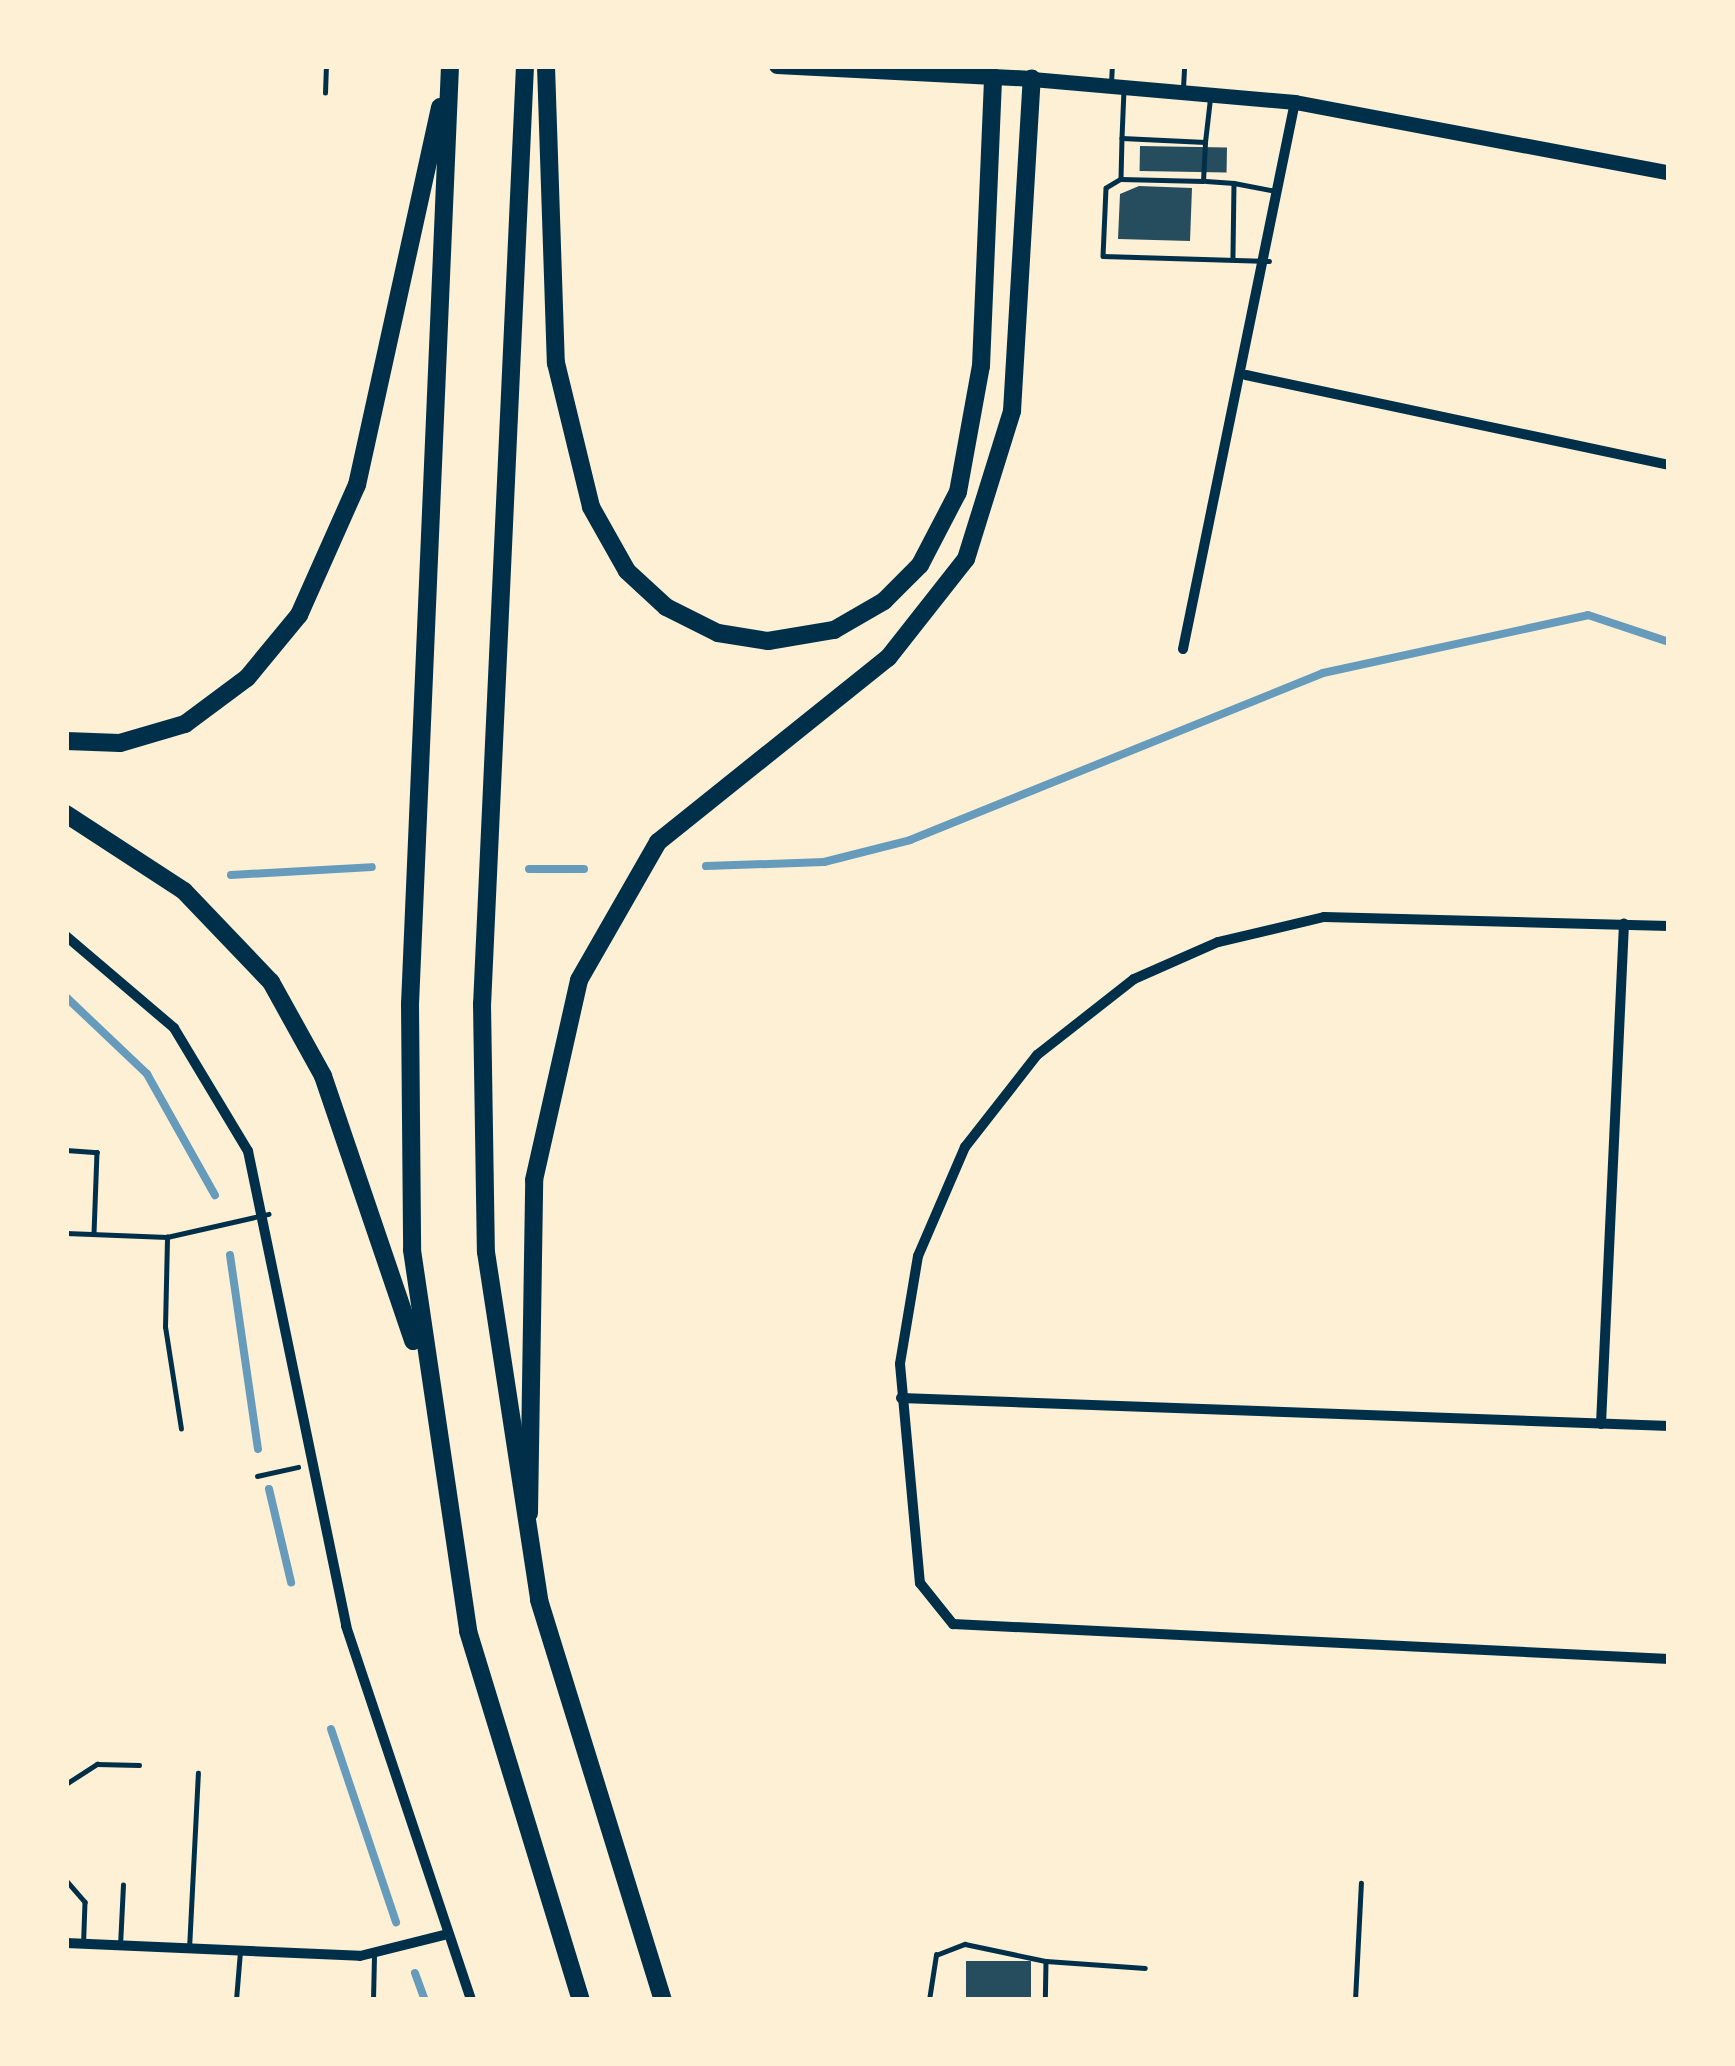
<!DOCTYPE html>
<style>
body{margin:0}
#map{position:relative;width:1735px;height:2066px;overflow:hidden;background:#fdf0d5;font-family:"Public Sans",sans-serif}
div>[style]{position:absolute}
.stream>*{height:8px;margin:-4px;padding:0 4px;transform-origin:4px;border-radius:4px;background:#669bbc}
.building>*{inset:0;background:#264d5e;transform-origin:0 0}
.path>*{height:4.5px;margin:-2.25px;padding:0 2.25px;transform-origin:2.25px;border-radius:2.25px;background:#003049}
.service>*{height:4.5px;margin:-2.25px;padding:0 2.25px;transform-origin:2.25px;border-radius:2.25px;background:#003049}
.minor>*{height:10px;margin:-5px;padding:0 5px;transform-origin:5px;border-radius:5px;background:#003049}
.secondary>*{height:15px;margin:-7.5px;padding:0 7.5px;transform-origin:7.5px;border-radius:7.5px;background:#003049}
.primary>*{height:16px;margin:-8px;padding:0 8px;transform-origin:8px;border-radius:8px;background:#003049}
.motorway>*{height:18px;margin:-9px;padding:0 9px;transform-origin:9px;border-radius:9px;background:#003049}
span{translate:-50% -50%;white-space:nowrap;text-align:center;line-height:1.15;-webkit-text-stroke:9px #fdf0d5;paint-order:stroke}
.frame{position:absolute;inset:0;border:69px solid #fdf0d5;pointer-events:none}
</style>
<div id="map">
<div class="stream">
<i style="left:706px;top:866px;width:118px;rotate:-1.9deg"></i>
<i style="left:824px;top:862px;width:89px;rotate:-14.3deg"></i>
<i style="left:910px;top:840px;width:445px;rotate:-22deg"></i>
<i style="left:1323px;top:673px;width:271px;rotate:-12.3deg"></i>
<i style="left:1588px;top:615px;width:85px;rotate:18.4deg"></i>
<i style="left:529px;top:869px;width:55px"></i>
<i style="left:231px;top:875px;width:141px;rotate:-3.2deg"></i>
<i style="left:66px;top:997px;width:112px;rotate:43.5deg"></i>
<i style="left:147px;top:1074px;width:139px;rotate:60.7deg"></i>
<i style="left:230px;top:1255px;width:196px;rotate:81.8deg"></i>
<i style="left:269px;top:1489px;width:96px;rotate:76.7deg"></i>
<i style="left:331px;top:1729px;width:204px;rotate:71.4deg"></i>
<i style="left:415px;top:1973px;width:29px;rotate:70deg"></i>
</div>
<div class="building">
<i style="left:1140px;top:146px;width:87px;height:25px;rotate:1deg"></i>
<i style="clip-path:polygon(1139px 186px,1192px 188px,1190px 241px,1118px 239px,1120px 194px)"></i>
<i style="left:966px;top:1961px;width:65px;height:39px"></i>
</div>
<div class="path">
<i style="left:257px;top:1476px;width:42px;rotate:-12.4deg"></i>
</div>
<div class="service">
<i style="left:1111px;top:83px;width:17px;rotate:-87deg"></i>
<i style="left:1183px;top:88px;width:22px;rotate:-87deg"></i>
<i style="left:1124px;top:90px;width:48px;rotate:92.4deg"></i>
<i style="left:1122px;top:138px;width:83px;rotate:2.8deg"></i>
<i style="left:1205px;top:142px;width:43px;rotate:-83.4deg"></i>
<i style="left:325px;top:93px;width:27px;rotate:-88deg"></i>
<i style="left:1122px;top:138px;width:41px;rotate:91.4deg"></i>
<i style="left:1121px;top:179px;width:82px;rotate:1.4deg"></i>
<i style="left:1203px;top:181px;width:38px;rotate:-87deg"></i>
<i style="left:1121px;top:179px;width:17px;rotate:149deg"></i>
<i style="left:1106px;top:188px;width:68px;rotate:92.5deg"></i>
<i style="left:1103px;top:256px;width:166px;rotate:1.7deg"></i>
<i style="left:1206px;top:181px;width:28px;rotate:4deg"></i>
<i style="left:1234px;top:183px;width:74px;rotate:90.8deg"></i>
<i style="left:1234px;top:183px;width:43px;rotate:10.8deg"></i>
<i style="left:66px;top:1150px;width:31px;rotate:4deg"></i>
<i style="left:97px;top:1152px;width:82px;rotate:92.1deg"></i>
<i style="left:66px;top:1233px;width:101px;rotate:2.3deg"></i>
<i style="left:181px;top:1429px;width:103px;rotate:-98.9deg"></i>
<i style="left:165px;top:1327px;width:90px;rotate:-88.7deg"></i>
<i style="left:167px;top:1237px;width:104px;rotate:-12.8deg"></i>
<i style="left:66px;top:1784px;width:37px;rotate:-33deg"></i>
<i style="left:97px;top:1764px;width:42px;rotate:1.4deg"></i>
<i style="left:66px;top:1880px;width:29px;rotate:49deg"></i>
<i style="left:85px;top:1902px;width:38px;rotate:92deg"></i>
<i style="left:120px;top:1946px;width:61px;rotate:-87.2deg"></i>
<i style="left:189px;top:1949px;width:176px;rotate:-87.1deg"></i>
<i style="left:1046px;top:1961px;width:99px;rotate:4deg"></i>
<i style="left:236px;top:2000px;width:49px;rotate:-85.3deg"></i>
<i style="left:373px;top:2000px;width:45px;rotate:-88.7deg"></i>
<i style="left:929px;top:2000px;width:46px;rotate:-81.2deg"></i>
<i style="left:936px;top:1955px;width:31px;rotate:-21deg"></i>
<i style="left:965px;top:1944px;width:83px;rotate:11.9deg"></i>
<i style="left:1046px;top:1961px;width:39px;rotate:91deg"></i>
<i style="left:1355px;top:2000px;width:117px;rotate:-87.1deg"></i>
</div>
<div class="minor">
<i style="left:1246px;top:375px;width:432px;rotate:12deg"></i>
<i style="left:1183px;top:649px;width:558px;rotate:-78.43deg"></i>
<i style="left:1669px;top:926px;width:345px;rotate:-178.5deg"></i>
<i style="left:1324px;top:917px;width:109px;rotate:166.7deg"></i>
<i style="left:1218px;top:942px;width:92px;rotate:156.2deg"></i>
<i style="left:1134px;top:979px;width:123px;rotate:141.9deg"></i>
<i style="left:1037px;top:1055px;width:117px;rotate:128deg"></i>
<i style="left:965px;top:1147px;width:119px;rotate:113.3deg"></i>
<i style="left:918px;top:1256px;width:109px;rotate:99.5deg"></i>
<i style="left:900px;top:1364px;width:220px;rotate:84.8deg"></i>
<i style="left:920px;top:1583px;width:53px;rotate:51.2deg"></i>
<i style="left:953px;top:1624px;width:717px;rotate:2.8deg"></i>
<i style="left:66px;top:936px;width:142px;rotate:40.4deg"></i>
<i style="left:174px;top:1028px;width:144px;rotate:59deg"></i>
<i style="left:248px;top:1151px;width:485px;rotate:78.3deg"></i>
<i style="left:346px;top:1626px;width:394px;rotate:71.5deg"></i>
<i style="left:901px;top:1398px;width:769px;rotate:2.09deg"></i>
<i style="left:1601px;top:1424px;width:501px;rotate:-87.37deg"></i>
<i style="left:66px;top:1943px;width:294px;rotate:2.5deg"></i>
<i style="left:360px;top:1956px;width:87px;rotate:-14deg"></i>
</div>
<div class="secondary">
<i style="left:1032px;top:79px;width:264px;rotate:5deg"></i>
<i style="left:1295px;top:102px;width:381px;rotate:10.7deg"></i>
</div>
<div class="primary">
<i style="left:777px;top:66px;width:255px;rotate:2.9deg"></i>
</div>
<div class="motorway">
<i style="left:450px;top:66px;width:939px;rotate:92.44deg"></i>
<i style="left:410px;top:1004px;width:246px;rotate:89.5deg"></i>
<i style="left:412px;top:1250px;width:385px;rotate:81.6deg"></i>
<i style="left:468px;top:1631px;width:386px;rotate:73deg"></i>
<i style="left:525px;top:66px;width:939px;rotate:92.62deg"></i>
<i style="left:482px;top:1004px;width:248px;rotate:89.1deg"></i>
<i style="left:486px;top:1252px;width:352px;rotate:81.3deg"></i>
<i style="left:539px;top:1600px;width:419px;rotate:72.8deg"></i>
<i style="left:546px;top:66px;width:297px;rotate:88.1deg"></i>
<i style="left:556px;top:363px;width:148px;rotate:76.3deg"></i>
<i style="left:591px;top:507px;width:73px;rotate:60.6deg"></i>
<i style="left:627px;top:571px;width:53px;rotate:42.7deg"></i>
<i style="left:666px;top:607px;width:58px;rotate:26.6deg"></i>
<i style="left:718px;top:633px;width:51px;rotate:9.1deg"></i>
<i style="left:768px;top:641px;width:67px;rotate:-9.5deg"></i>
<i style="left:834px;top:630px;width:58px;rotate:-30.1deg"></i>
<i style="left:884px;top:601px;width:51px;rotate:-45deg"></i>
<i style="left:920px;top:565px;width:82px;rotate:-62.5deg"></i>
<i style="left:958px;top:492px;width:128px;rotate:-79.7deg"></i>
<i style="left:981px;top:366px;width:289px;rotate:-87.6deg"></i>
<i style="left:66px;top:741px;width:54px;rotate:2.1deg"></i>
<i style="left:120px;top:743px;width:68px;rotate:-16.3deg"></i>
<i style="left:185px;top:724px;width:77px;rotate:-36.6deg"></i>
<i style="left:247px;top:678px;width:82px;rotate:-50.5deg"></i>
<i style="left:299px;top:615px;width:142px;rotate:-66deg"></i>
<i style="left:357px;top:485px;width:387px;rotate:-77.6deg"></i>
<i style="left:66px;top:814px;width:141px;rotate:33.1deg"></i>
<i style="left:184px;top:891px;width:126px;rotate:46.3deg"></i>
<i style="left:271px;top:982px;width:107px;rotate:61deg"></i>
<i style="left:323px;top:1076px;width:280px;rotate:71.2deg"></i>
<i style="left:529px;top:1513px;width:333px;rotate:-89.1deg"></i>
<i style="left:534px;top:1180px;width:205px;rotate:-77.3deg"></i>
<i style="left:579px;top:980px;width:159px;rotate:-60.2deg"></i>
<i style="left:658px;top:842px;width:295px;rotate:-38.7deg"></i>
<i style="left:888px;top:658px;width:126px;rotate:-51.8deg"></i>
<i style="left:966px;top:559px;width:155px;rotate:-72.7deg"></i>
<i style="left:1012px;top:411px;width:333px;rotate:-86.6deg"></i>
</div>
<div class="frame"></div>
</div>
